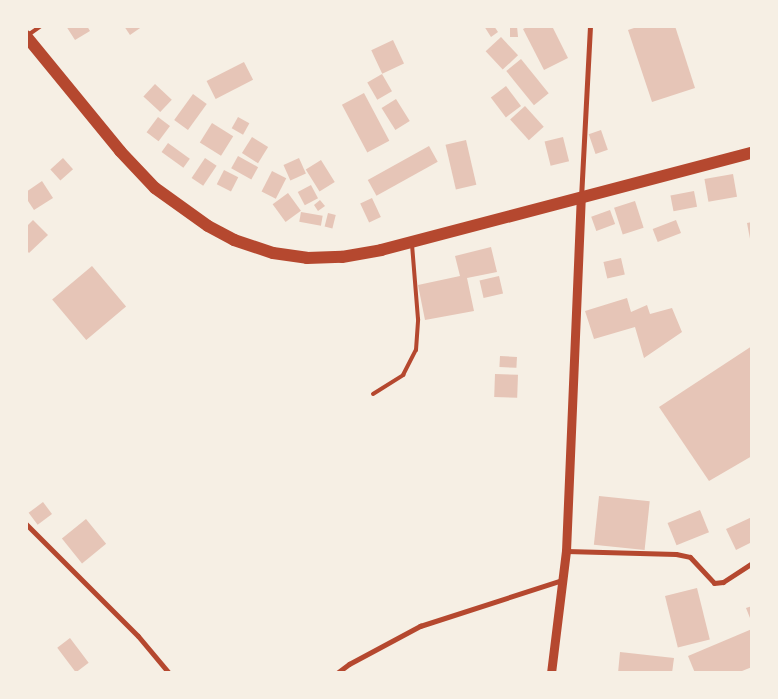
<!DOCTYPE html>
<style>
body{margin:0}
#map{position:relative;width:778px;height:699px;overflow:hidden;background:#f6efe4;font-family:Barlow,sans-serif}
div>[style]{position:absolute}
.building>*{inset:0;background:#e6c5b7;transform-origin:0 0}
.service>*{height:4px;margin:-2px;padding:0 2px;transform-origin:2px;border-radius:2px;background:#b5482f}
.minor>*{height:5px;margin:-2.5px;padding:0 2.5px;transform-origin:2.5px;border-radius:2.5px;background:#b5482f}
.tertiary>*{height:9px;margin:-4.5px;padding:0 4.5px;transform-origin:4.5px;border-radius:4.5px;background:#b5482f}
.primary>*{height:12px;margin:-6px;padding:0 6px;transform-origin:6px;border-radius:6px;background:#b5482f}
span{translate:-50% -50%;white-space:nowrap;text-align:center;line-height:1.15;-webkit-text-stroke:5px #f6efe4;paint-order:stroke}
.frame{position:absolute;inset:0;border:28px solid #f6efe4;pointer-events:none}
</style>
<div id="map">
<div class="building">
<i style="clip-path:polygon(66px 26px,87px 26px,90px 31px,75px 40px)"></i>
<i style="clip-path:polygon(124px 26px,143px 26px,130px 35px)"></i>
<i style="clip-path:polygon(484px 26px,494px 26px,498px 32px,491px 37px)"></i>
<i style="clip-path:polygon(517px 26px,518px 37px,510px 37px,510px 27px)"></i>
<i style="clip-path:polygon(529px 26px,552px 26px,568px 58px,544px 70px,523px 29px)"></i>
<i style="clip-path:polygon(640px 26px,675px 26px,695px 88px,652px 102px,628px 30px)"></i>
<i style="left:501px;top:37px;width:25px;height:21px;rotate:47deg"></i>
<i style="left:393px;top:40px;width:26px;height:24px;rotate:65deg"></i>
<i style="left:521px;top:59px;width:44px;height:19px;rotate:51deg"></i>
<i style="left:244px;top:62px;width:20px;height:42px;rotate:63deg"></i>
<i style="left:382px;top:74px;width:20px;height:17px;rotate:60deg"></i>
<i style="left:155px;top:84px;width:23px;height:17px;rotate:43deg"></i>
<i style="left:506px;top:86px;width:25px;height:19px;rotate:53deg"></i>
<i style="left:364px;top:93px;width:54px;height:25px;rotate:62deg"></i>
<i style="left:193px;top:94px;width:17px;height:32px;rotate:36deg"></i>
<i style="left:396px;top:99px;width:26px;height:17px;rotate:58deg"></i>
<i style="left:525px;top:106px;width:28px;height:20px;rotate:48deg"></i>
<i style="left:158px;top:117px;width:15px;height:19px;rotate:37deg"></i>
<i style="left:238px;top:117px;width:13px;height:13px;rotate:29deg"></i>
<i style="left:212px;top:123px;width:25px;height:23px;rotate:32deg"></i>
<i style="left:601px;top:130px;width:21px;height:13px;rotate:71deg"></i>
<i style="left:252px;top:137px;width:19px;height:19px;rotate:32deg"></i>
<i style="left:563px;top:137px;width:25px;height:19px;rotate:76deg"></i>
<i style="left:466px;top:140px;width:46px;height:21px;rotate:77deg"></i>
<i style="left:168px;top:143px;width:27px;height:11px;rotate:36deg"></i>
<i style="left:429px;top:146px;width:18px;height:70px;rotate:61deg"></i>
<i style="left:238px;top:156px;width:23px;height:14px;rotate:29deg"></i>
<i style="left:63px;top:158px;width:15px;height:17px;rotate:48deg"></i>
<i style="left:205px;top:158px;width:14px;height:24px;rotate:34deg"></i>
<i style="left:299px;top:158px;width:17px;height:17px;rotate:66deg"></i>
<i style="left:321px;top:160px;width:26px;height:18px;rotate:58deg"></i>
<i style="left:224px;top:170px;width:16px;height:16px;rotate:27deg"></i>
<i style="left:272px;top:171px;width:16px;height:23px;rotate:27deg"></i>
<i style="left:733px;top:174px;width:23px;height:29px;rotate:80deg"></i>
<i style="clip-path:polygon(42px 181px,53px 198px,34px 210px,26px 198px,26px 192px)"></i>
<i style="left:311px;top:185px;width:15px;height:15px;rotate:62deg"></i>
<i style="left:694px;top:191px;width:16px;height:24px;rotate:79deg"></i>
<i style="left:288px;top:193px;width:22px;height:19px;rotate:54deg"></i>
<i style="left:372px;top:198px;width:21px;height:13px;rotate:65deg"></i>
<i style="clip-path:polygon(320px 200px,325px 206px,318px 211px,314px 205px)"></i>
<i style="left:635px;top:201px;width:28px;height:22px;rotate:72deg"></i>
<i style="left:610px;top:210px;width:15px;height:20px;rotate:70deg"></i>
<i style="left:301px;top:212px;width:22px;height:10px;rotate:10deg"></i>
<i style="left:328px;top:213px;width:8px;height:14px;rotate:14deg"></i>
<i style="clip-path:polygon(33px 220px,48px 235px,29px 253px,26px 250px,26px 227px)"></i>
<i style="left:676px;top:220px;width:14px;height:25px;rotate:69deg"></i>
<i style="clip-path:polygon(752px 222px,752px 244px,751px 244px,747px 223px)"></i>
<i style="clip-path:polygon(491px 247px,497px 272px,467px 278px,474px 311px,425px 320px,418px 285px,460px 276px,455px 256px)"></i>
<i style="left:621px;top:258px;width:17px;height:18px;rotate:77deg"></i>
<i style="left:92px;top:266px;width:53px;height:52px;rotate:50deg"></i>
<i style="left:499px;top:276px;width:18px;height:20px;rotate:77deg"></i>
<i style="clip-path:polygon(627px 298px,631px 312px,647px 305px,650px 314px,672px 308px,682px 332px,644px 358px,635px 327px,594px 339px,585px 311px)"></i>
<i style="clip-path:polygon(752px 346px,752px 456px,709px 481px,659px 407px)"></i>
<i style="left:500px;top:356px;width:17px;height:11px;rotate:3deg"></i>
<i style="left:495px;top:374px;width:23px;height:23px;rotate:2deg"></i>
<i style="left:599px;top:496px;width:51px;height:49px;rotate:6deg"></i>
<i style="left:43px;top:502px;width:15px;height:18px;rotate:53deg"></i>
<i style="left:700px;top:510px;width:24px;height:35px;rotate:68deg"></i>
<i style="clip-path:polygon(752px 517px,752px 542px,736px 550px,726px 529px)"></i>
<i style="left:86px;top:519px;width:32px;height:31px;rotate:51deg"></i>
<i style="left:697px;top:588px;width:53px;height:33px;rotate:76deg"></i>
<i style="clip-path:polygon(752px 606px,752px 623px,746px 608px)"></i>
<i style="clip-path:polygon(752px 629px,752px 667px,737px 673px,695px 673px,688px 656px)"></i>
<i style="left:70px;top:638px;width:31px;height:16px;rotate:53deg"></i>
<i style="clip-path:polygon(620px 652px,674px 658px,672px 673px,618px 673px)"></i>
</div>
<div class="service">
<i style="left:28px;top:35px;width:16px;rotate:-35deg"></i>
<i style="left:373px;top:394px;width:36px;rotate:-32deg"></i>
<i style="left:403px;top:375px;width:28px;rotate:-63deg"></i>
<i style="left:416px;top:350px;width:31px;rotate:-86deg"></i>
<i style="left:418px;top:319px;width:74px;rotate:-94.6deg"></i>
</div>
<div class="minor">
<i style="left:581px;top:198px;width:172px;rotate:-87deg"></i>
<i style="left:26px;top:524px;width:158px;rotate:45deg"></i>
<i style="left:138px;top:636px;width:48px;rotate:50deg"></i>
<i style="left:566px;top:551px;width:110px;rotate:1.6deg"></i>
<i style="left:676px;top:554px;width:14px;rotate:12deg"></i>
<i style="left:690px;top:557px;width:35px;rotate:47deg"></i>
<i style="left:714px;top:583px;width:9px;rotate:-6deg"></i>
<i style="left:723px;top:582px;width:35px;rotate:-33deg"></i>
<i style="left:337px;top:673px;width:15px;rotate:-37deg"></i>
<i style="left:349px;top:664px;width:81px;rotate:-28.2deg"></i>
<i style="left:420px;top:626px;width:149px;rotate:-17.9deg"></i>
</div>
<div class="tertiary">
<i style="left:551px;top:673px;width:123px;rotate:-83deg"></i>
<i style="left:566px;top:551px;width:352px;rotate:-87.6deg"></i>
</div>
<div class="primary">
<i style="left:26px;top:36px;width:149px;rotate:50.7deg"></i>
<i style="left:120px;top:151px;width:51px;rotate:46.6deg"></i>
<i style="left:155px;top:188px;width:65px;rotate:35.6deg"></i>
<i style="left:208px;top:226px;width:30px;rotate:28deg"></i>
<i style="left:234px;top:240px;width:41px;rotate:18.4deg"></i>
<i style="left:273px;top:253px;width:34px;rotate:8deg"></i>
<i style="left:307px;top:258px;width:35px;rotate:-2deg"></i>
<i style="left:342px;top:257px;width:40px;rotate:-10deg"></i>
<i style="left:381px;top:250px;width:383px;rotate:-14.7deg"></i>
</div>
<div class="frame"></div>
</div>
